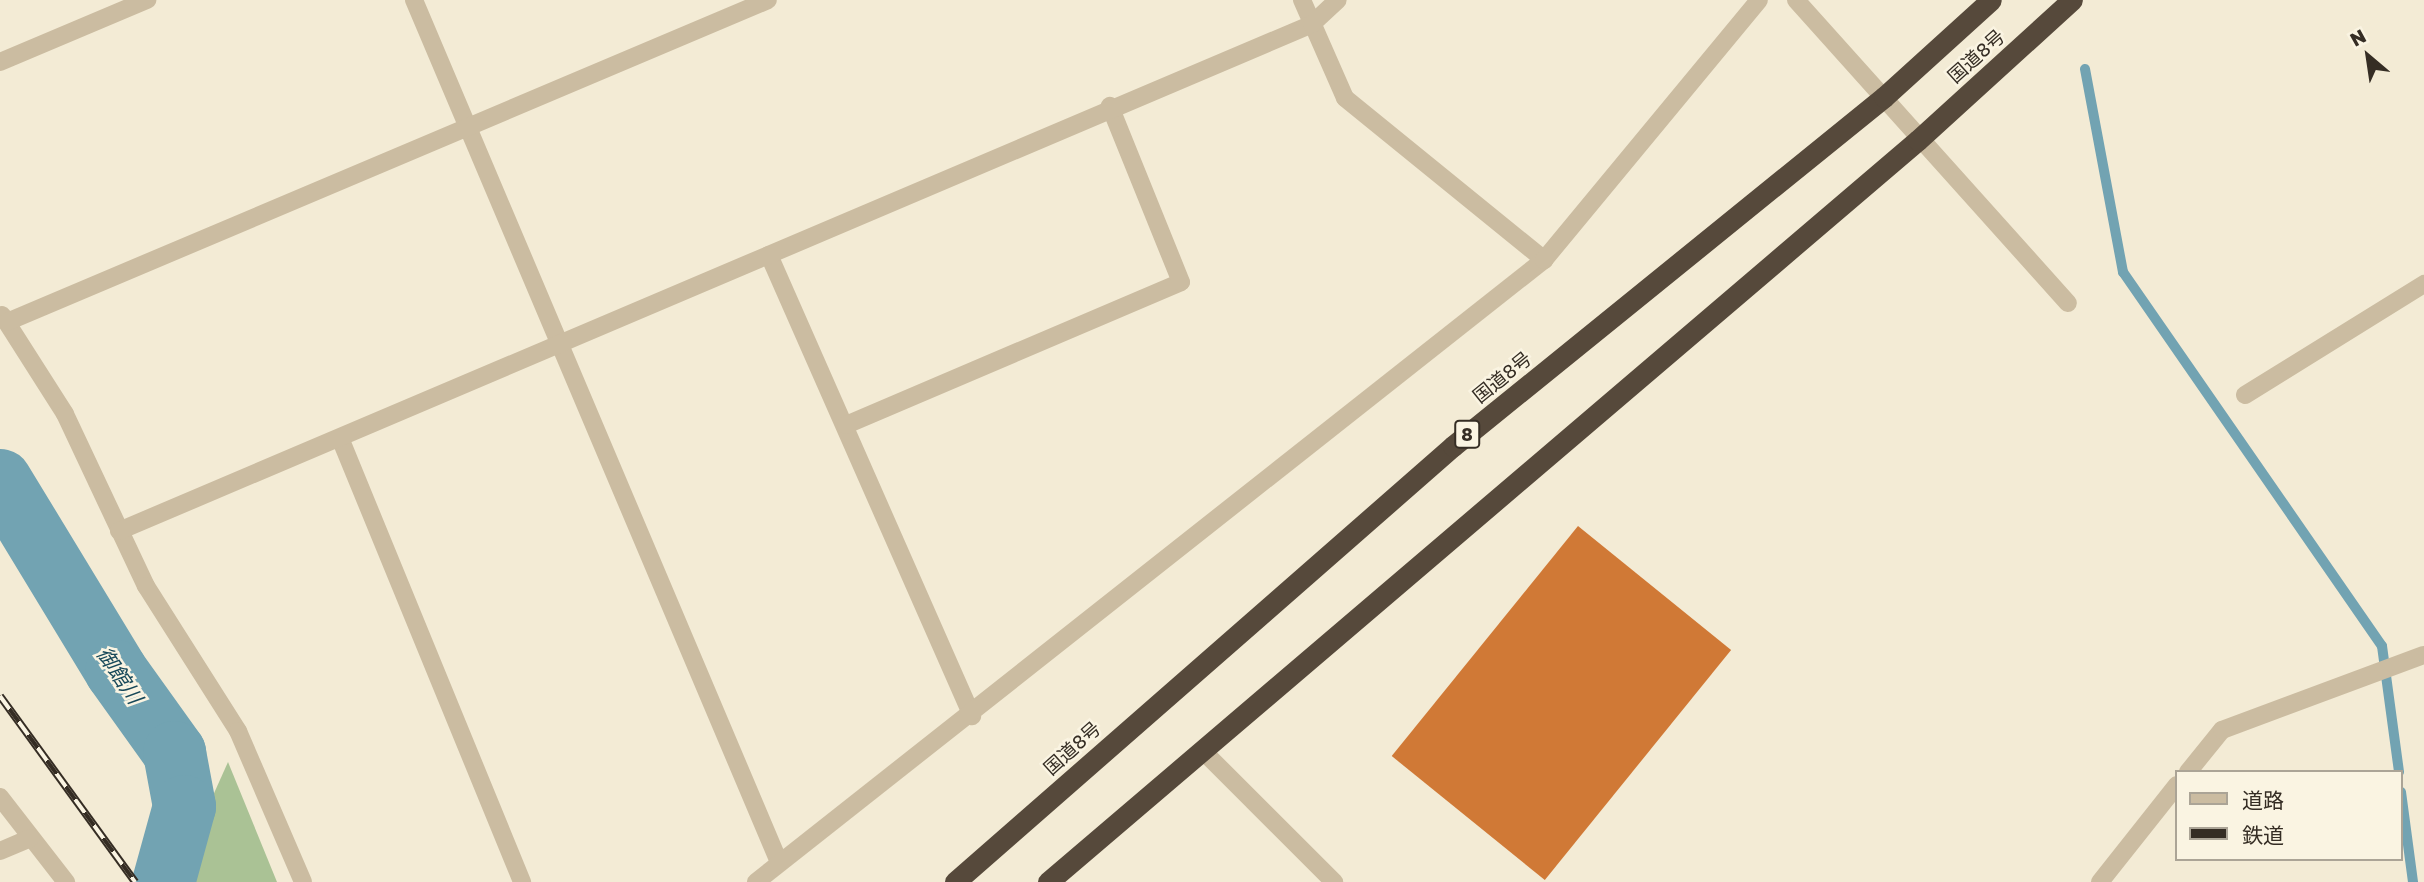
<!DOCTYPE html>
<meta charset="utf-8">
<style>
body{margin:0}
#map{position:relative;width:2424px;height:882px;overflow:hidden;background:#f3ebd5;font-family:"Golos Text","Noto Sans JP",sans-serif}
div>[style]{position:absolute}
.green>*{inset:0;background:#aac295}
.stream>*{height:10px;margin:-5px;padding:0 5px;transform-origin:5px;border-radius:5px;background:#72a3b2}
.river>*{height:63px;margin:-31.5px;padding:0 31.5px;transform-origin:31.5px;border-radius:31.5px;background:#72a3b2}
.building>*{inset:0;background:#d07936;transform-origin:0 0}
.minor>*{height:18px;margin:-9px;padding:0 9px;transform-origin:9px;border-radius:9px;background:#cbbca1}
.highway>*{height:21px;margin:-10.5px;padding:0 10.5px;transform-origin:10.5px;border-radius:10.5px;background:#56493b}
.rail>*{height:8px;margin-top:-4px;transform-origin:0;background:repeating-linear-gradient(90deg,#faf4e2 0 16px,#352d24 0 32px);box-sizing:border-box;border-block:2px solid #352d24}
span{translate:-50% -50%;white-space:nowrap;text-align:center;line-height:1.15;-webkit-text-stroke:5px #faf4e2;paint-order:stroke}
.shield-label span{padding:2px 5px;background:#faf4e2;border:2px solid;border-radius:5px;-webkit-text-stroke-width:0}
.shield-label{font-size:18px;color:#352d24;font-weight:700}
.street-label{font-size:19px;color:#352d24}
.water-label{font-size:21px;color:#174859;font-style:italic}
.legend{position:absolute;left:2175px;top:770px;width:228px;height:91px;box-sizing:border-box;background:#faf4e2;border:2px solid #aba496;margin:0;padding:9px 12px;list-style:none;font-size:21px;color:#352d24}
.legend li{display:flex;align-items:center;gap:14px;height:35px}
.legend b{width:35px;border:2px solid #aba496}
.north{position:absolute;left:2333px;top:21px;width:70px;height:70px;-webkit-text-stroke:5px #faf4e2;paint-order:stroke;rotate:331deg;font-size:19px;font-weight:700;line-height:28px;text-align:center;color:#352d24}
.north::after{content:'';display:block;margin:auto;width:24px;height:32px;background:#352d24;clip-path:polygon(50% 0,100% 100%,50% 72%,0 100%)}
</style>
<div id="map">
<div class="green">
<i style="clip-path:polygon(228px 762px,277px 882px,178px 882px,198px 829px)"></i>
</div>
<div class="stream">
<i style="left:2085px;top:69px;width:207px;rotate:79.4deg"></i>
<i style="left:2123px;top:272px;width:455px;rotate:55.3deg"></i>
<i style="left:2382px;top:646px;width:127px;rotate:82.3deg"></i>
<i style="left:2401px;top:792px;width:91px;rotate:82.4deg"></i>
</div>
<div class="river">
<i style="left:0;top:480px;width:223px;rotate:58.7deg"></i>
<i style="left:116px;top:671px;width:100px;rotate:54.4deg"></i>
<i style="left:174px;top:752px;width:55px;rotate:79.5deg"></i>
<i style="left:184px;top:806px;width:79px;rotate:105.4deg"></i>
</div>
<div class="building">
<i style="left:1578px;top:526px;width:197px;height:296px;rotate:39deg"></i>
</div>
<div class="minor">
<i style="left:414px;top:0;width:936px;rotate:67.05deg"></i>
<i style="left:1302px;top:0;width:107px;rotate:66.3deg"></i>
<i style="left:1345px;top:98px;width:257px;rotate:39.1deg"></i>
<i style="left:1796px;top:0;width:407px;rotate:48.1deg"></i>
<i style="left:0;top:62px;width:160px;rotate:-22.9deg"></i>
<i style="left:769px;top:255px;width:504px;rotate:66.23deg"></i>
<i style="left:2px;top:315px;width:117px;rotate:57.5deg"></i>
<i style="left:65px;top:414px;width:190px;rotate:64.8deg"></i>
<i style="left:146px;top:586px;width:172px;rotate:57.6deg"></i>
<i style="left:238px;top:731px;width:164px;rotate:66.7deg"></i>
<i style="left:7px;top:322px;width:826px;rotate:-22.93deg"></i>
<i style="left:2245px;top:395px;width:211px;rotate:-31.8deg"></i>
<i style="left:846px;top:425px;width:364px;rotate:-23.1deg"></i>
<i style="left:1181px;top:282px;width:190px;rotate:-112deg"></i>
<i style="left:340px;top:438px;width:480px;rotate:67.7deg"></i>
<i style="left:119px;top:531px;width:1296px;rotate:-23.02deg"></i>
<i style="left:1312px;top:24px;width:35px;rotate:-43deg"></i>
<i style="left:1202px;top:750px;width:187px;rotate:45deg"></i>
<i style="left:2188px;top:772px;width:54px;rotate:-51deg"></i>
<i style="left:2222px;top:730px;width:215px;rotate:-20.4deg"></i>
<i style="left:0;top:797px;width:108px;rotate:52.2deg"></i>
<i style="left:0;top:851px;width:33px;rotate:-23deg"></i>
<i style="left:756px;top:882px;width:1004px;rotate:-38.29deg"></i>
<i style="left:1544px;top:260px;width:337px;rotate:-50.4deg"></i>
<i style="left:2100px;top:882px;width:124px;rotate:-51.6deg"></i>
</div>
<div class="highway">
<i style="left:955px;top:882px;width:662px;rotate:-41.2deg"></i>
<i style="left:1453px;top:446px;width:555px;rotate:-39deg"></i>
<i style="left:1884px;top:97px;width:144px;rotate:-42.2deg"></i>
<i style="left:1048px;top:882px;width:1143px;rotate:-40.46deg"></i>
<i style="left:1918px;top:140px;width:208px;rotate:-42.3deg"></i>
</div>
<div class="rail">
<i style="left:0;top:696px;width:230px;rotate:54deg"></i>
</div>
<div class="shield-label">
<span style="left:1467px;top:434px">8</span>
</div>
<div class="street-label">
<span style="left:1976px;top:56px;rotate:-42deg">国道8号</span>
<span style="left:1502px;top:377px;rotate:-39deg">国道8号</span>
<span style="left:1072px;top:748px;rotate:-42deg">国道8号</span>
</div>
<div class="water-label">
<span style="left:120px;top:675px;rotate:56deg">御館川</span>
</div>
<ul class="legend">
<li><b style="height:9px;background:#cbbca1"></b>道路</li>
<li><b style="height:9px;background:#352d24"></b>鉄道</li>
</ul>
<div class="north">N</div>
</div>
